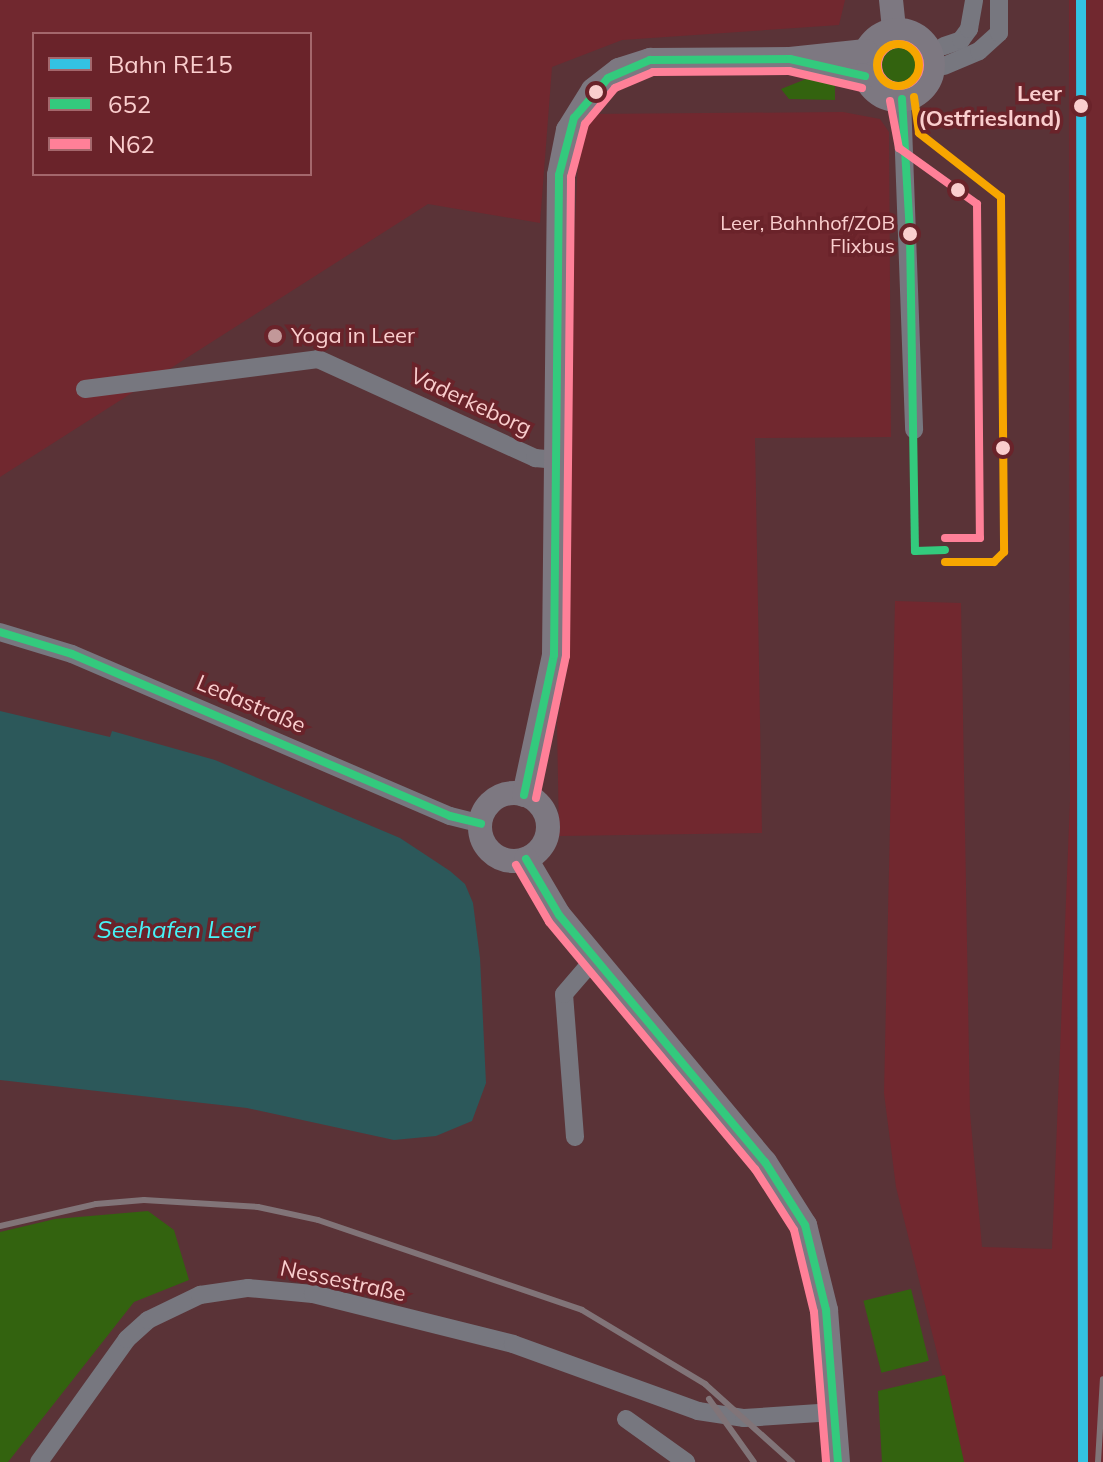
<!DOCTYPE html>
<meta charset="utf-8">
<style>
body{margin:0}
#map{position:relative;width:1103px;height:1462px;overflow:hidden;background:#5a3337;font-family:Mulish,sans-serif}
div>[style]{position:absolute}
.built>*{inset:0;background:#71282f}
.green>*{inset:0;background:#33630f;transform-origin:0 0}
.round{border-radius:50%}
.water>*{inset:0;background:#2c585a}
.minor>*{height:18px;margin:-9px;padding:0 9px;transform-origin:9px;border-radius:9px;background:#77777f}
.secondary>*{height:24px;margin:-12px;padding:0 12px;transform-origin:12px;border-radius:12px;background:#7d7881}
.secondary>.ring{margin:-12px;padding:0;box-sizing:content-box;background:none;border:24px solid #7d7881;border-radius:50%}
.rail>*{height:6px;margin:-3px;padding:0 3px;transform-origin:3px;border-radius:3px;background:#817478}
.bus-1>*{height:8px;margin:-4px;padding:0 4px;transform-origin:4px;border-radius:4px;background:#33ca7d}
.bus-2>*{height:8px;margin:-4px;padding:0 4px;transform-origin:4px;border-radius:4px;background:#ff8098}
.bus-2>.ring{margin:-4px;padding:0;box-sizing:content-box;background:none;border:8px solid #ff8098;border-radius:50%}
.bus-3>*{height:8px;margin:-4px;padding:0 4px;transform-origin:4px;border-radius:4px;background:#f7a600}
.bus-3>.ring{margin:-4px;padding:0;box-sizing:content-box;background:none;border:8px solid #f7a600;border-radius:50%}
.rail-1>*{height:10px;margin:-5px;padding:0 5px;transform-origin:5px;border-radius:5px;background:#33c2e2}
.dots>*{width:22px;height:22px;translate:-50% -50%;box-sizing:border-box;border:4px solid #6a232a;border-radius:50%}
span{translate:-50% -50%;white-space:nowrap;text-align:center;line-height:1.15;-webkit-text-stroke:7px #6a232a;paint-order:stroke}
.bus-label{font-size:20px;color:#facece}
.right{translate:-100% -50%;text-align:right}
.stop-label{font-size:22px;color:#facece;font-weight:700}
.poi-label{font-size:22px;color:#facece}
.left{translate:0 -50%;text-align:left}
.street-label{font-size:22px;color:#facece}
.water-label{font-size:24px;color:#46f3f7;font-style:italic}
.legend{position:absolute;left:32px;top:32px;width:280px;height:144px;box-sizing:border-box;background:#6a232a;border:2px solid #a4676c;margin:0;padding:10px 14px;list-style:none;font-size:24px;color:#facece}
.legend li{display:flex;align-items:center;gap:16px;height:40px}
.legend b{width:40px;border:2px solid #a4676c}
</style>
<div id="map">
<div class="built">
<i style="clip-path:polygon(evenodd,0 0,845px 0,839px 25px,622px 40px,552px 67px,540px 223px,428px 204px,0 477px,0 0,34px 34px,310px 34px,310px 174px,34px 174px,34px 34px)"></i>
<i style="clip-path:polygon(1069px 0,1103px 0,1103px 1462px,964px 1462px,896px 1187px,884px 1093px,895px 601px,961px 603px,970px 1113px,982px 1247px,1052px 1249px,1070px 801px)"></i>
<i style="clip-path:polygon(843px 112px,880px 119px,889px 132px,891px 437px,755px 438px,762px 833px,559px 836px,557px 723px,570px 656px,571px 311px,579px 138px,590px 114px)"></i>
</div>
<div class="green">
<i class="round" style="left:878px;top:44px;width:40px;height:40px"></i>
<i style="clip-path:polygon(835px 76px,835px 100px,789px 99px,781px 89px,811px 77px)"></i>
<i style="clip-path:polygon(148px 1211px,174px 1230px,189px 1280px,134px 1302px,8px 1462px,0 1462px,0 1232px,55px 1219px)"></i>
<i style="left:911px;top:1289px;width:74px;height:49px;rotate:76deg"></i>
<i style="clip-path:polygon(945px 1375px,964px 1462px,882px 1462px,878px 1391px)"></i>
</div>
<div class="water">
<i style="clip-path:polygon(0 711px,110px 737px,112px 731px,215px 760px,400px 838px,450px 871px,465px 884px,473px 903px,480px 958px,486px 1083px,472px 1121px,436px 1136px,394px 1140px,247px 1108px,0 1080px)"></i>
</div>
<div class="minor">
<i style="left:944px;top:46px;width:18px;rotate:-19deg"></i>
<i style="left:961px;top:40px;width:14px;rotate:-54deg"></i>
<i style="left:969px;top:29px;width:29px;rotate:-80deg"></i>
<i style="left:944px;top:66px;width:38px;rotate:-23deg"></i>
<i style="left:979px;top:51px;width:27px;rotate:-42deg"></i>
<i style="left:999px;top:33px;width:33px;rotate:-90deg"></i>
<i style="left:902px;top:99px;width:331px;rotate:87.9deg"></i>
<i style="left:85px;top:389px;width:235px;rotate:-7.3deg"></i>
<i style="left:318px;top:359px;width:239px;rotate:24.5deg"></i>
<i style="left:535px;top:458px;width:22px;rotate:5deg"></i>
<i style="left:0;top:632px;width:75px;rotate:17deg"></i>
<i style="left:72px;top:654px;width:411px;rotate:23.2deg"></i>
<i style="left:450px;top:816px;width:32px;rotate:14deg"></i>
<i style="left:575px;top:1137px;width:143px;rotate:-94.4deg"></i>
<i style="left:564px;top:994px;width:48px;rotate:-49.3deg"></i>
<i style="left:626px;top:1419px;width:74px;rotate:35.6deg"></i>
<i style="left:39px;top:1462px;width:151px;rotate:-54.4deg"></i>
<i style="left:127px;top:1339px;width:28px;rotate:-42deg"></i>
<i style="left:148px;top:1320px;width:58px;rotate:-25.7deg"></i>
<i style="left:200px;top:1295px;width:49px;rotate:-8.3deg"></i>
<i style="left:248px;top:1288px;width:65px;rotate:5.3deg"></i>
<i style="left:313px;top:1294px;width:206px;rotate:14deg"></i>
<i style="left:513px;top:1344px;width:197px;rotate:19.9deg"></i>
<i style="left:698px;top:1411px;width:47px;rotate:8.7deg"></i>
<i style="left:744px;top:1418px;width:90px;rotate:-3.8deg"></i>
</div>
<div class="secondary">
<i style="left:891px;top:0;width:30px;rotate:84deg"></i>
<i class="ring" style="left:863px;top:30px;width:46px;height:46px"></i>
<i style="left:805px;top:64px;width:61px;rotate:11.3deg"></i>
<i class="ring" style="left:480px;top:793px;width:44px;height:44px"></i>
<i style="left:524px;top:795px;width:143px;rotate:-77.9deg"></i>
<i style="left:554px;top:655px;width:480px;rotate:-89.4deg"></i>
<i style="left:559px;top:175px;width:46px;rotate:-78.7deg"></i>
<i style="left:568px;top:130px;width:47px;rotate:-58deg"></i>
<i style="left:593px;top:90px;width:33px;rotate:-38deg"></i>
<i style="left:619px;top:70px;width:33px;rotate:-18deg"></i>
<i style="left:650px;top:60px;width:140px;rotate:-0.4deg"></i>
<i style="left:790px;top:59px;width:76px;rotate:-6deg"></i>
<i style="left:526px;top:859px;width:65px;rotate:59.5deg"></i>
<i style="left:559px;top:915px;width:322px;rotate:50.2deg"></i>
<i style="left:765px;top:1162px;width:75px;rotate:57.6deg"></i>
<i style="left:805px;top:1225px;width:88px;rotate:76.1deg"></i>
<i style="left:826px;top:1310px;width:152px;rotate:85.5deg"></i>
</div>
<div class="rail">
<i style="left:0;top:1226px;width:98px;rotate:-12.9deg"></i>
<i style="left:96px;top:1204px;width:48px;rotate:-4.8deg"></i>
<i style="left:144px;top:1200px;width:114px;rotate:3.5deg"></i>
<i style="left:258px;top:1207px;width:61px;rotate:12.2deg"></i>
<i style="left:318px;top:1220px;width:279px;rotate:18.8deg"></i>
<i style="left:582px;top:1310px;width:144px;rotate:31deg"></i>
<i style="left:705px;top:1384px;width:117px;rotate:41.9deg"></i>
<i style="left:709px;top:1399px;width:77px;rotate:54.5deg"></i>
<i style="left:1098px;top:1462px;width:83px;rotate:-86.6deg"></i>
</div>
<div class="bus-1">
<i style="left:902px;top:99px;width:135px;rotate:86.6deg"></i>
<i style="left:910px;top:234px;width:317px;rotate:89.1deg"></i>
<i style="left:915px;top:551px;width:30px;rotate:-2deg"></i>
<i style="left:0;top:632px;width:75px;rotate:17deg"></i>
<i style="left:72px;top:654px;width:411px;rotate:23.2deg"></i>
<i style="left:450px;top:816px;width:32px;rotate:14deg"></i>
<i style="left:524px;top:795px;width:143px;rotate:-77.9deg"></i>
<i style="left:554px;top:655px;width:480px;rotate:-89.4deg"></i>
<i style="left:559px;top:175px;width:59px;rotate:-75.3deg"></i>
<i style="left:574px;top:118px;width:52px;rotate:-49.6deg"></i>
<i style="left:608px;top:78px;width:46px;rotate:-23.2deg"></i>
<i style="left:650px;top:60px;width:140px;rotate:-0.4deg"></i>
<i style="left:790px;top:59px;width:77px;rotate:12.8deg"></i>
<i style="left:526px;top:859px;width:65px;rotate:59.5deg"></i>
<i style="left:559px;top:915px;width:322px;rotate:50.2deg"></i>
<i style="left:765px;top:1162px;width:75px;rotate:57.6deg"></i>
<i style="left:805px;top:1225px;width:88px;rotate:76.1deg"></i>
<i style="left:826px;top:1310px;width:152px;rotate:85.5deg"></i>
</div>
<div class="bus-2">
<i class="ring" style="left:878px;top:44px;width:34px;height:34px"></i>
<i style="left:890px;top:101px;width:48px;rotate:79.2deg"></i>
<i style="left:899px;top:148px;width:96px;rotate:35.7deg"></i>
<i style="left:977px;top:204px;width:334px;rotate:89.5deg"></i>
<i style="left:980px;top:538px;width:35px;rotate:180deg"></i>
<i style="left:536px;top:798px;width:145px;rotate:-78.1deg"></i>
<i style="left:566px;top:656px;width:479px;rotate:-89.4deg"></i>
<i style="left:571px;top:177px;width:55px;rotate:-75.2deg"></i>
<i style="left:585px;top:124px;width:47px;rotate:-50.2deg"></i>
<i style="left:615px;top:88px;width:41px;rotate:-22.8deg"></i>
<i style="left:653px;top:72px;width:136px;rotate:-0.4deg"></i>
<i style="left:789px;top:71px;width:75px;rotate:13.1deg"></i>
<i style="left:516px;top:865px;width:66px;rotate:59.9deg"></i>
<i style="left:549px;top:922px;width:322px;rotate:50.2deg"></i>
<i style="left:755px;top:1169px;width:72px;rotate:57.4deg"></i>
<i style="left:794px;top:1230px;width:84px;rotate:76.3deg"></i>
<i style="left:814px;top:1312px;width:150px;rotate:85.4deg"></i>
</div>
<div class="bus-3">
<i class="ring" style="left:877px;top:44px;width:34px;height:34px"></i>
<i style="left:914px;top:97px;width:36px;rotate:82deg"></i>
<i style="left:919px;top:133px;width:104px;rotate:38deg"></i>
<i style="left:1001px;top:197px;width:355px;rotate:89.5deg"></i>
<i style="left:1004px;top:552px;width:14px;rotate:135deg"></i>
<i style="left:994px;top:562px;width:49px;rotate:180deg"></i>
</div>
<div class="rail-1">
<i style="left:1081px;top:0;width:1462px;rotate:89.92deg"></i>
</div>
<div class="dots">
<i style="left:596px;top:92px;background:#facece"></i>
<i style="left:1081px;top:106px;background:#facece"></i>
<i style="left:958px;top:190px;background:#facece"></i>
<i style="left:910px;top:234px;background:#facece"></i>
<i style="left:275px;top:336px;background:#c29899"></i>
<i style="left:1003px;top:448px;background:#facece"></i>
</div>
<div class="bus-label">
<span class="right" style="left:895px;top:234px">Leer, Bahnhof/ZOB<br>Flixbus</span>
</div>
<div class="stop-label">
<span class="right" style="left:1062px;top:106px">Leer<br>(Ostfriesland)</span>
</div>
<div class="poi-label">
<span class="left" style="left:291px;top:336px">Yoga in Leer</span>
</div>
<div class="street-label">
<span style="left:471px;top:402px;rotate:25deg">Vaderkeborg</span>
<span style="left:251px;top:704px;rotate:23deg">Ledastraße</span>
<span style="left:343px;top:1281px;rotate:12deg">Nessestraße</span>
</div>
<div class="water-label">
<span style="left:176px;top:930px">Seehafen Leer</span>
</div>
<ul class="legend">
<li><b style="height:10px;background:#33c2e2"></b>Bahn RE15</li>
<li><b style="height:10px;background:#33ca7d"></b>652</li>
<li><b style="height:10px;background:#ff8098"></b>N62</li>
</ul>
</div>
